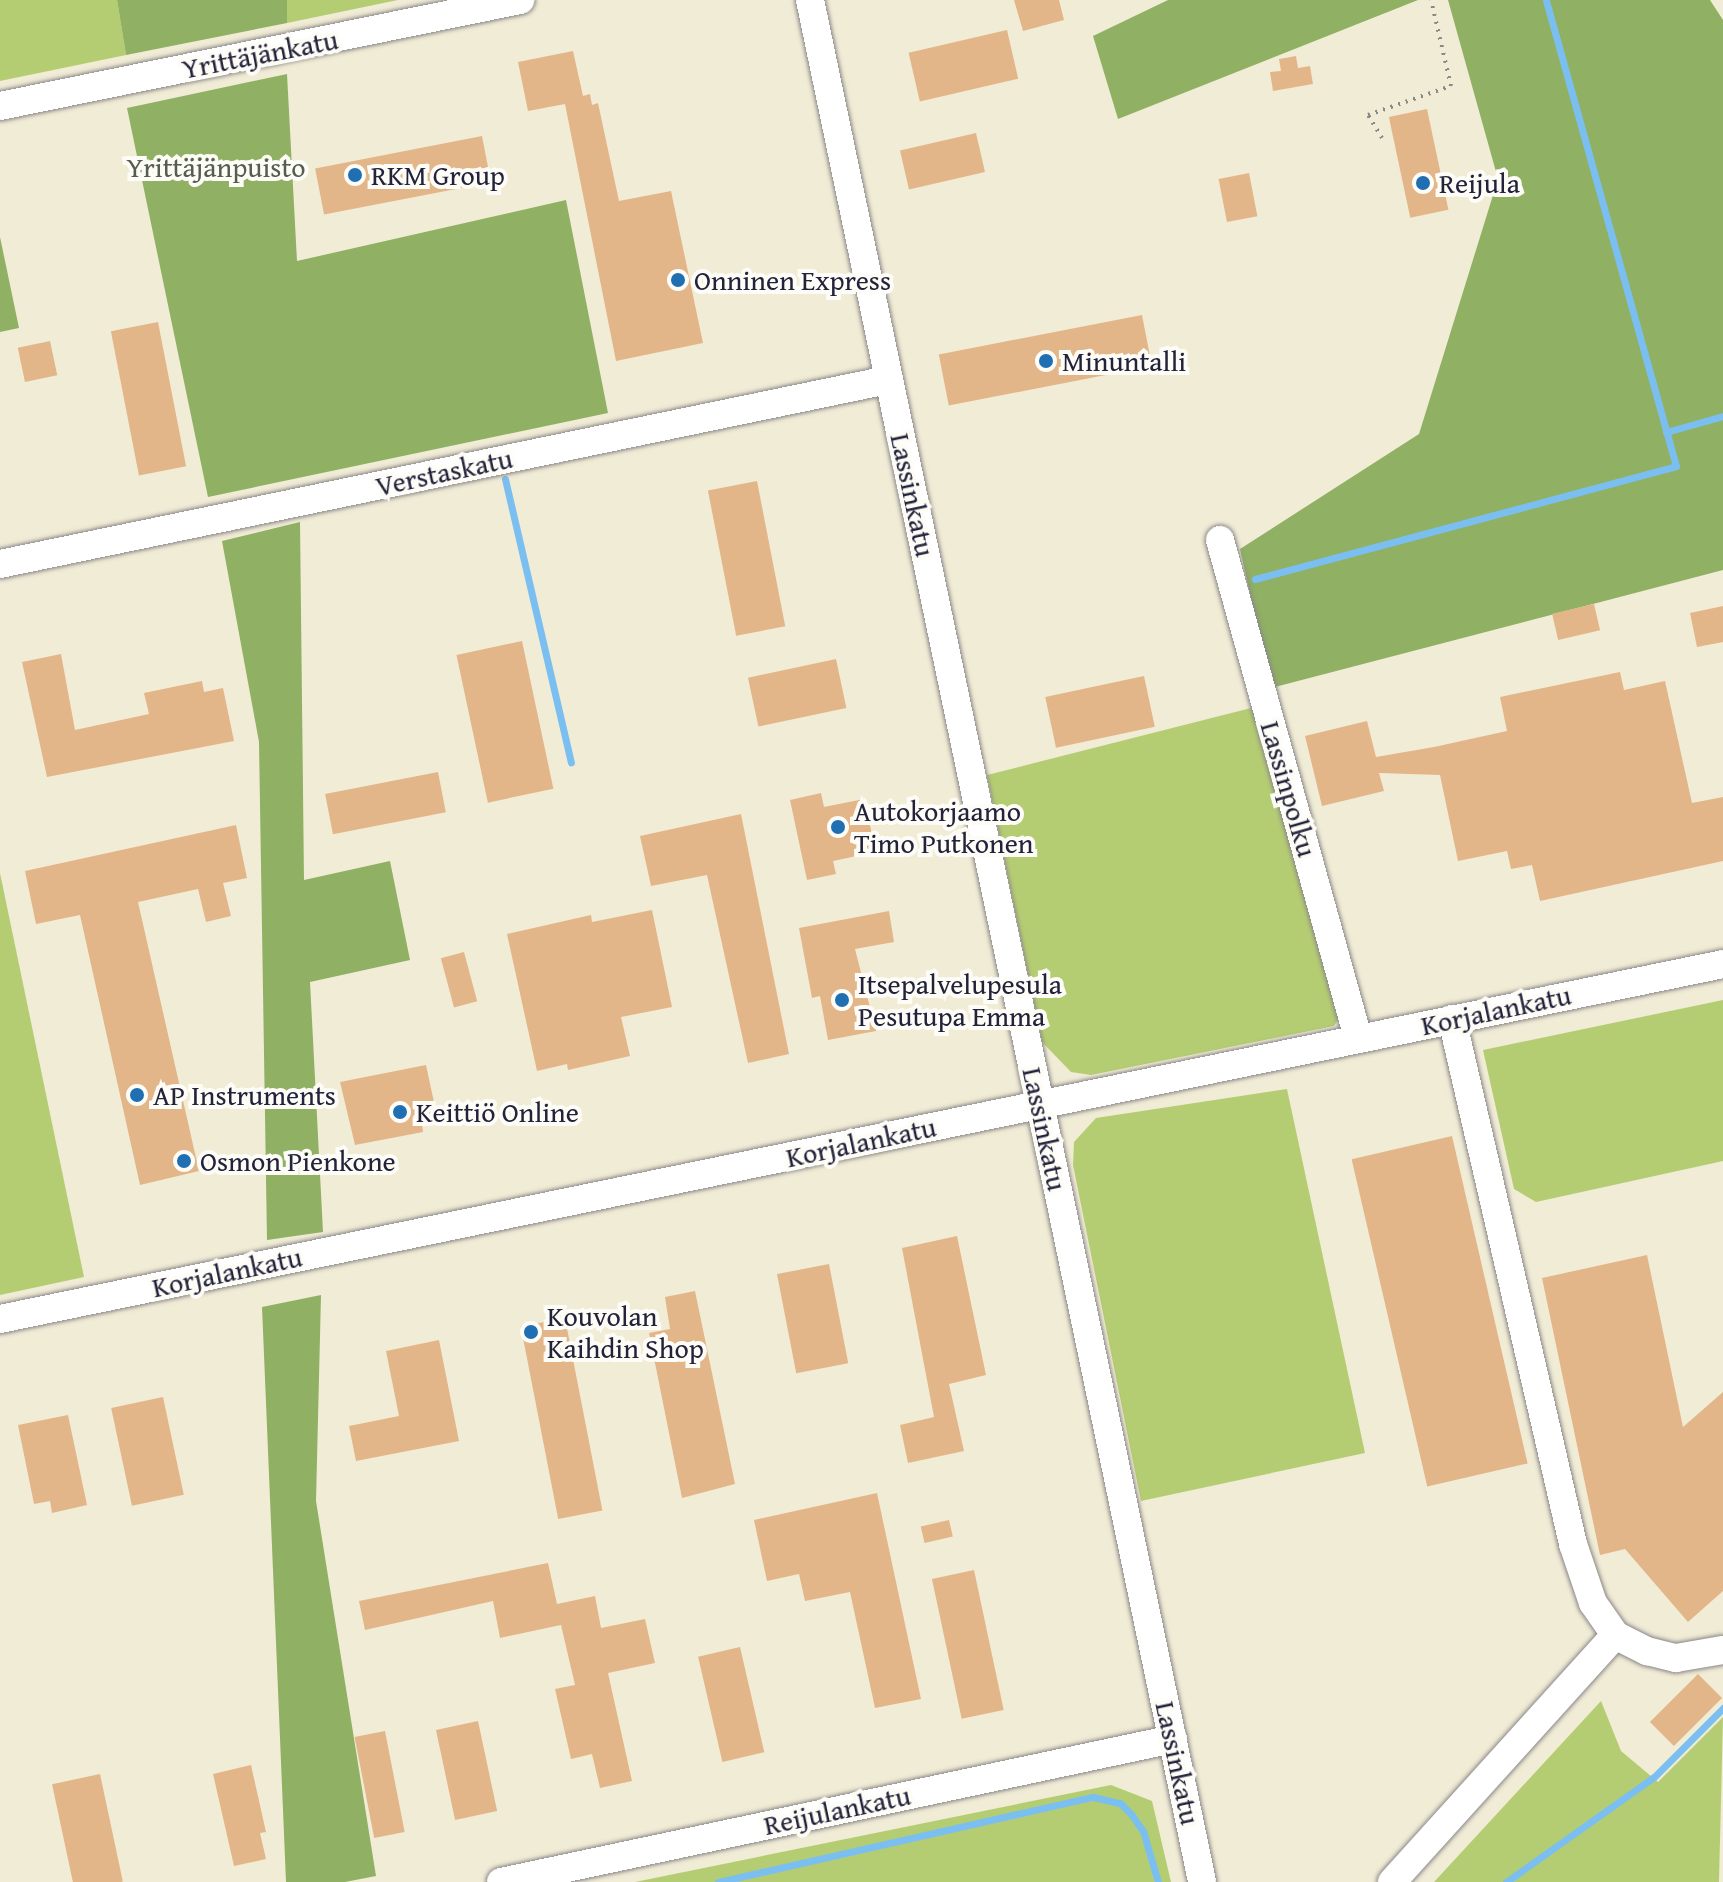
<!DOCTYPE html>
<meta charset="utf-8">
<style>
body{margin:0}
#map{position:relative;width:1723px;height:1882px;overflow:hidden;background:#f1ecd6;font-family:"Gentium Book Plus",serif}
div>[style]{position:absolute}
.green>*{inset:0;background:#b5cd72}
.forest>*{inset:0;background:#90b064}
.stream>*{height:7px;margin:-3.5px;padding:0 3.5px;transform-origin:3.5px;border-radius:3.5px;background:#7bbff1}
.building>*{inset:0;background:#e3b689;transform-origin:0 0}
.path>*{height:4px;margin-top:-2px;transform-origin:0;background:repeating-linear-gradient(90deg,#8a8788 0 2px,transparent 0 8px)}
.roads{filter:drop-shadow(0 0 2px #8a8788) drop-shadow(0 0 2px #8a8788)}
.minor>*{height:28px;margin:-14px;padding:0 14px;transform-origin:14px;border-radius:14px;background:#fff}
.dots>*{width:22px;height:22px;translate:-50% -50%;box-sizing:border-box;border:4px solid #fdfcf7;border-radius:50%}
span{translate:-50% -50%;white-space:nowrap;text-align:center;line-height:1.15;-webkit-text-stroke:8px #fdfcf7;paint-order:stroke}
.street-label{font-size:28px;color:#22223b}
.park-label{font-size:28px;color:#555e4e}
.poi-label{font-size:28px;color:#22223b}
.left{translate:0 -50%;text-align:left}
</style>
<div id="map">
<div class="green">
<i style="clip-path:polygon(0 0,117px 0,126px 55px,0 81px)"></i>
<i style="clip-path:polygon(287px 0,398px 0,287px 23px)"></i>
<i style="clip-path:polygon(1255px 707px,1343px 1012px,1334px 1026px,1091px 1075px,1071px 1072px,1042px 1042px,987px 775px)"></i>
<i style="clip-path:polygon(0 873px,84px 1277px,0 1295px)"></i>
<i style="clip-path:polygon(1723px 1000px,1723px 1161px,1536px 1202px,1514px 1189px,1483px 1050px)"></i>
<i style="clip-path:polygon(1287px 1089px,1365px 1453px,1141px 1501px,1073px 1165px,1074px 1142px,1096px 1118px)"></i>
<i style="clip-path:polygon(1601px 1701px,1621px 1751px,1658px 1782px,1723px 1717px,1719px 1882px,1434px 1882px)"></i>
<i style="clip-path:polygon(1111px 1785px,1152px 1801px,1171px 1882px,635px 1882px)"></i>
</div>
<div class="forest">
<i style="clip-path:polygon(117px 0,287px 0,287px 23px,126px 55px)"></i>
<i style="clip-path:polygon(1168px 0,1418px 0,1118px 119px,1093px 36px)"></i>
<i style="clip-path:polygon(1448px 0,1710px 0,1723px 20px,1723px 570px,1271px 688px,1240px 549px,1419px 434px,1498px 179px)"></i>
<i style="clip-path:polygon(287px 74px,297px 261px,566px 200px,608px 413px,208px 497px,127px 108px)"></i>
<i style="clip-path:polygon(0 237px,19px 328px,0 332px)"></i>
<i style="clip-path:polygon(300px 522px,304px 880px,390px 861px,410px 960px,310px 982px,323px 1232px,267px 1240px,259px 742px,222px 541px)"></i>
<i style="clip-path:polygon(321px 1295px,316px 1501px,376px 1876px,345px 1882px,286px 1882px,262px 1307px)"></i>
</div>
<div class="stream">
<i style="left:1666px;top:432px;width:59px;rotate:-15.7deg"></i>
<i style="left:505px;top:479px;width:291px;rotate:76.9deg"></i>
<i style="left:1255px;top:579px;width:436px;rotate:-15deg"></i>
<i style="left:1676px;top:466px;width:484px;rotate:-105.6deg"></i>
<i style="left:718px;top:1882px;width:385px;rotate:-12.8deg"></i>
<i style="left:1093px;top:1797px;width:28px;rotate:13deg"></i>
<i style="left:1120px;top:1803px;width:16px;rotate:45deg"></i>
<i style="left:1131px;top:1814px;width:21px;rotate:55deg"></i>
<i style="left:1143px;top:1831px;width:53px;rotate:73.6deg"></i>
<i style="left:1506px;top:1882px;width:181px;rotate:-35.4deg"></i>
<i style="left:1654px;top:1777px;width:98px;rotate:-45deg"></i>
</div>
<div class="building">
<i style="clip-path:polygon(1014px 0,1059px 0,1064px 20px,1023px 31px)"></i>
<i style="left:1007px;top:30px;width:50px;height:101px;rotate:77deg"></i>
<i style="clip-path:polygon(573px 51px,583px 96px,590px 94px,592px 105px,598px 103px,619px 201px,671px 191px,703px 343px,616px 361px,565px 104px,528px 111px,518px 62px)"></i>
<i style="clip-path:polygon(1296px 56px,1298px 68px,1310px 66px,1313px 84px,1273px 91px,1270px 72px,1281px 71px,1279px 59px)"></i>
<i style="left:1427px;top:109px;width:103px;height:39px;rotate:78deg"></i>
<i style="left:976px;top:133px;width:40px;height:78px;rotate:77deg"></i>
<i style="left:482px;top:136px;width:47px;height:170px;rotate:79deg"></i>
<i style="left:1249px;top:173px;width:44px;height:31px;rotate:79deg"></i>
<i style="left:1142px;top:315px;width:52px;height:207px;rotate:79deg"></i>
<i style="left:158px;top:322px;width:147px;height:48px;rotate:79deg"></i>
<i style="left:50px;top:341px;width:35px;height:33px;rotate:78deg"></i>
<i style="left:757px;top:481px;width:148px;height:50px;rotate:79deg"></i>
<i style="left:1594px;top:604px;width:27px;height:43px;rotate:77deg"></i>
<i style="clip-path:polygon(1723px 606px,1723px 642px,1697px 647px,1690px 613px)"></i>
<i style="left:522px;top:641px;width:151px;height:67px;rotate:78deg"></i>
<i style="clip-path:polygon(61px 654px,75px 730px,149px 714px,144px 693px,202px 681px,204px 692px,223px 688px,234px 741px,47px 777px,22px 662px)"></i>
<i style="left:836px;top:659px;width:50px;height:90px;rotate:78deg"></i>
<i style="clip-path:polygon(1620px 672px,1624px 690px,1665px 681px,1692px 803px,1723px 797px,1723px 861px,1540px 901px,1532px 865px,1511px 869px,1507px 851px,1458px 861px,1440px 775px,1379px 773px,1384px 791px,1322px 806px,1305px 736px,1367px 721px,1376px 757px,1434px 747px,1507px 731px,1500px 697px)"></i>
<i style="left:1144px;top:676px;width:52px;height:101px;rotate:78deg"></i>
<i style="left:438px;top:772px;width:41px;height:115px;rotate:79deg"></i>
<i style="clip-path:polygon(821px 793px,824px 807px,864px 799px,876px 852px,833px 861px,836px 874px,807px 880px,790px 800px)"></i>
<i style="clip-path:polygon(741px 814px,789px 1054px,748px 1063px,707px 875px,651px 886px,640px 836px)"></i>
<i style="clip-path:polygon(236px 825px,247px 878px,223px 883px,231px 916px,206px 922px,198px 889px,138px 902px,199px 1171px,140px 1185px,80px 915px,36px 924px,25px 871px)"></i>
<i style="clip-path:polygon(652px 910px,672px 1007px,621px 1017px,630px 1056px,568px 1070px,567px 1064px,537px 1071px,507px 934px,591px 915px,592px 922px)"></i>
<i style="clip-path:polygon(889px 911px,894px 942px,855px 949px,876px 1031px,828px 1040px,820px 996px,812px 998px,799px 928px)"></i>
<i style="left:464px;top:952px;width:51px;height:24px;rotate:75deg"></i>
<i style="clip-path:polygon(426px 1065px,438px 1121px,422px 1124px,423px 1132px,355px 1145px,340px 1082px)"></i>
<i style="left:1452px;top:1136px;width:336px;height:103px;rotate:77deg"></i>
<i style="clip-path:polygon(957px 1236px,986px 1375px,949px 1384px,964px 1451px,908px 1463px,900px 1425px,934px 1417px,902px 1248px)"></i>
<i style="clip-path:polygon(1647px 1255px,1683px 1427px,1723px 1392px,1723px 1591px,1688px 1622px,1625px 1549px,1600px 1555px,1542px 1278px)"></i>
<i style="left:829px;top:1264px;width:101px;height:53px;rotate:79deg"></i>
<i style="clip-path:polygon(695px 1291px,735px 1484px,682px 1498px,649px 1333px,670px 1329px,665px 1297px)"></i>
<i style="left:565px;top:1318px;width:196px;height:45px;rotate:79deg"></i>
<i style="clip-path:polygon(439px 1340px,459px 1441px,356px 1461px,349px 1426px,399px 1416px,386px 1351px)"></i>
<i style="left:163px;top:1397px;width:100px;height:53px;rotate:78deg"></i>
<i style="clip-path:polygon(68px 1415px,87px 1505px,52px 1513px,50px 1501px,34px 1504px,18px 1425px)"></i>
<i style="clip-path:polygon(877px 1493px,921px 1699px,875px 1708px,850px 1592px,805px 1601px,799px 1574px,767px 1581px,754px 1520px)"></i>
<i style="left:949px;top:1520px;width:17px;height:29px;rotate:77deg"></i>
<i style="clip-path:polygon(548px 1563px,557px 1604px,595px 1596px,601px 1628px,645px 1619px,655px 1663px,608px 1673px,632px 1781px,600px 1788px,592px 1754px,571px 1759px,555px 1689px,575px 1685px,561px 1625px,500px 1638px,493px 1601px,365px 1630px,359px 1601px)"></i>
<i style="left:974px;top:1570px;width:143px;height:43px;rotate:78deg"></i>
<i style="left:740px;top:1647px;width:108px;height:43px;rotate:77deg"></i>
<i style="left:1698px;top:1674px;width:34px;height:68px;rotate:45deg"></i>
<i style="left:478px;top:1721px;width:92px;height:43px;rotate:78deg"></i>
<i style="left:385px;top:1731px;width:103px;height:31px;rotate:79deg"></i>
<i style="clip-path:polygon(251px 1765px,266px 1832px,260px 1833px,266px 1859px,234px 1866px,213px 1774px)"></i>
<i style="left:100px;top:1774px;width:110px;height:49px;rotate:78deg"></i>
</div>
<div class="path">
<i style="left:1382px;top:138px;width:27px;rotate:-121deg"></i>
<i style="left:1368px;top:115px;width:88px;rotate:-19.3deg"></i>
<i style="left:1451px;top:86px;width:88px;rotate:-103.1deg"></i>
</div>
<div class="roads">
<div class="minor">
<i style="left:810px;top:0;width:1922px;rotate:78.23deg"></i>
<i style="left:0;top:106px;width:531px;rotate:-11.52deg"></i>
<i style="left:1220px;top:540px;width:517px;rotate:74.51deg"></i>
<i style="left:0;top:564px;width:907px;rotate:-11.71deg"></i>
<i style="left:1452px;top:1019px;width:539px;rotate:77.02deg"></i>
<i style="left:1573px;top:1544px;width:62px;rotate:71.3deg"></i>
<i style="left:1593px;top:1603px;width:39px;rotate:55deg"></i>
<i style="left:1615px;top:1635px;width:36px;rotate:27deg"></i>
<i style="left:1647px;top:1651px;width:30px;rotate:14deg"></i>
<i style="left:1676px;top:1658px;width:48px;rotate:-9.7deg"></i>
<i style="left:0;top:1319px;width:1759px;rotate:-11.64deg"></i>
<i style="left:501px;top:1882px;width:687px;rotate:-12.01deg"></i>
<i style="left:1392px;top:1882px;width:333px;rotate:-47.9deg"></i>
</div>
</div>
<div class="dots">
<i style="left:355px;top:175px;background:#1f6fb2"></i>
<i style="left:1423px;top:183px;background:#1f6fb2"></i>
<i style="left:678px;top:280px;background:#1f6fb2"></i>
<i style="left:1046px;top:361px;background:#1f6fb2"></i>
<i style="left:838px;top:827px;background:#1f6fb2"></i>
<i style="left:842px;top:1000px;background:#1f6fb2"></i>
<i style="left:137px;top:1095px;background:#1f6fb2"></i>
<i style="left:400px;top:1112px;background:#1f6fb2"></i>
<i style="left:184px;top:1161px;background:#1f6fb2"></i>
<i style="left:531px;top:1332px;background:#1f6fb2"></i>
</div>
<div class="street-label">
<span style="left:260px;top:54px;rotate:-11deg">Yrittäjänkatu</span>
<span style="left:444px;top:472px;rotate:-12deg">Verstaskatu</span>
<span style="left:913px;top:495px;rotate:78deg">Lassinkatu</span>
<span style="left:1289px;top:789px;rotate:74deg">Lassinpolku</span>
<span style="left:1496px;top:1010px;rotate:-12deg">Korjalankatu</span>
<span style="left:1045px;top:1129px;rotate:78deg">Lassinkatu</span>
<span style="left:861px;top:1142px;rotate:-12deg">Korjalankatu</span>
<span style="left:227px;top:1272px;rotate:-12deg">Korjalankatu</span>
<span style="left:1178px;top:1763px;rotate:78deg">Lassinkatu</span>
<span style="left:837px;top:1810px;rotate:-12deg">Reijulankatu</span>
</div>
<div class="park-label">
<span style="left:216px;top:167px">Yrittäjänpuisto</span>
</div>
<div class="poi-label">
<span class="left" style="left:371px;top:175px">RKM Group</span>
<span class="left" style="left:1439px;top:183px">Reijula</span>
<span class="left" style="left:694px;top:280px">Onninen Express</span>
<span class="left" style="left:1062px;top:361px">Minuntalli</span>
<span class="left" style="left:854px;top:827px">Autokorjaamo<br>Timo Putkonen</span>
<span class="left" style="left:858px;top:1000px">Itsepalvelupesula<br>Pesutupa Emma</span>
<span class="left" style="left:153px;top:1095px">AP Instruments</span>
<span class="left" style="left:416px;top:1112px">Keittiö Online</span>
<span class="left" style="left:200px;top:1161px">Osmon Pienkone</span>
<span class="left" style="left:547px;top:1332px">Kouvolan<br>Kaihdin Shop</span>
</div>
</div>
